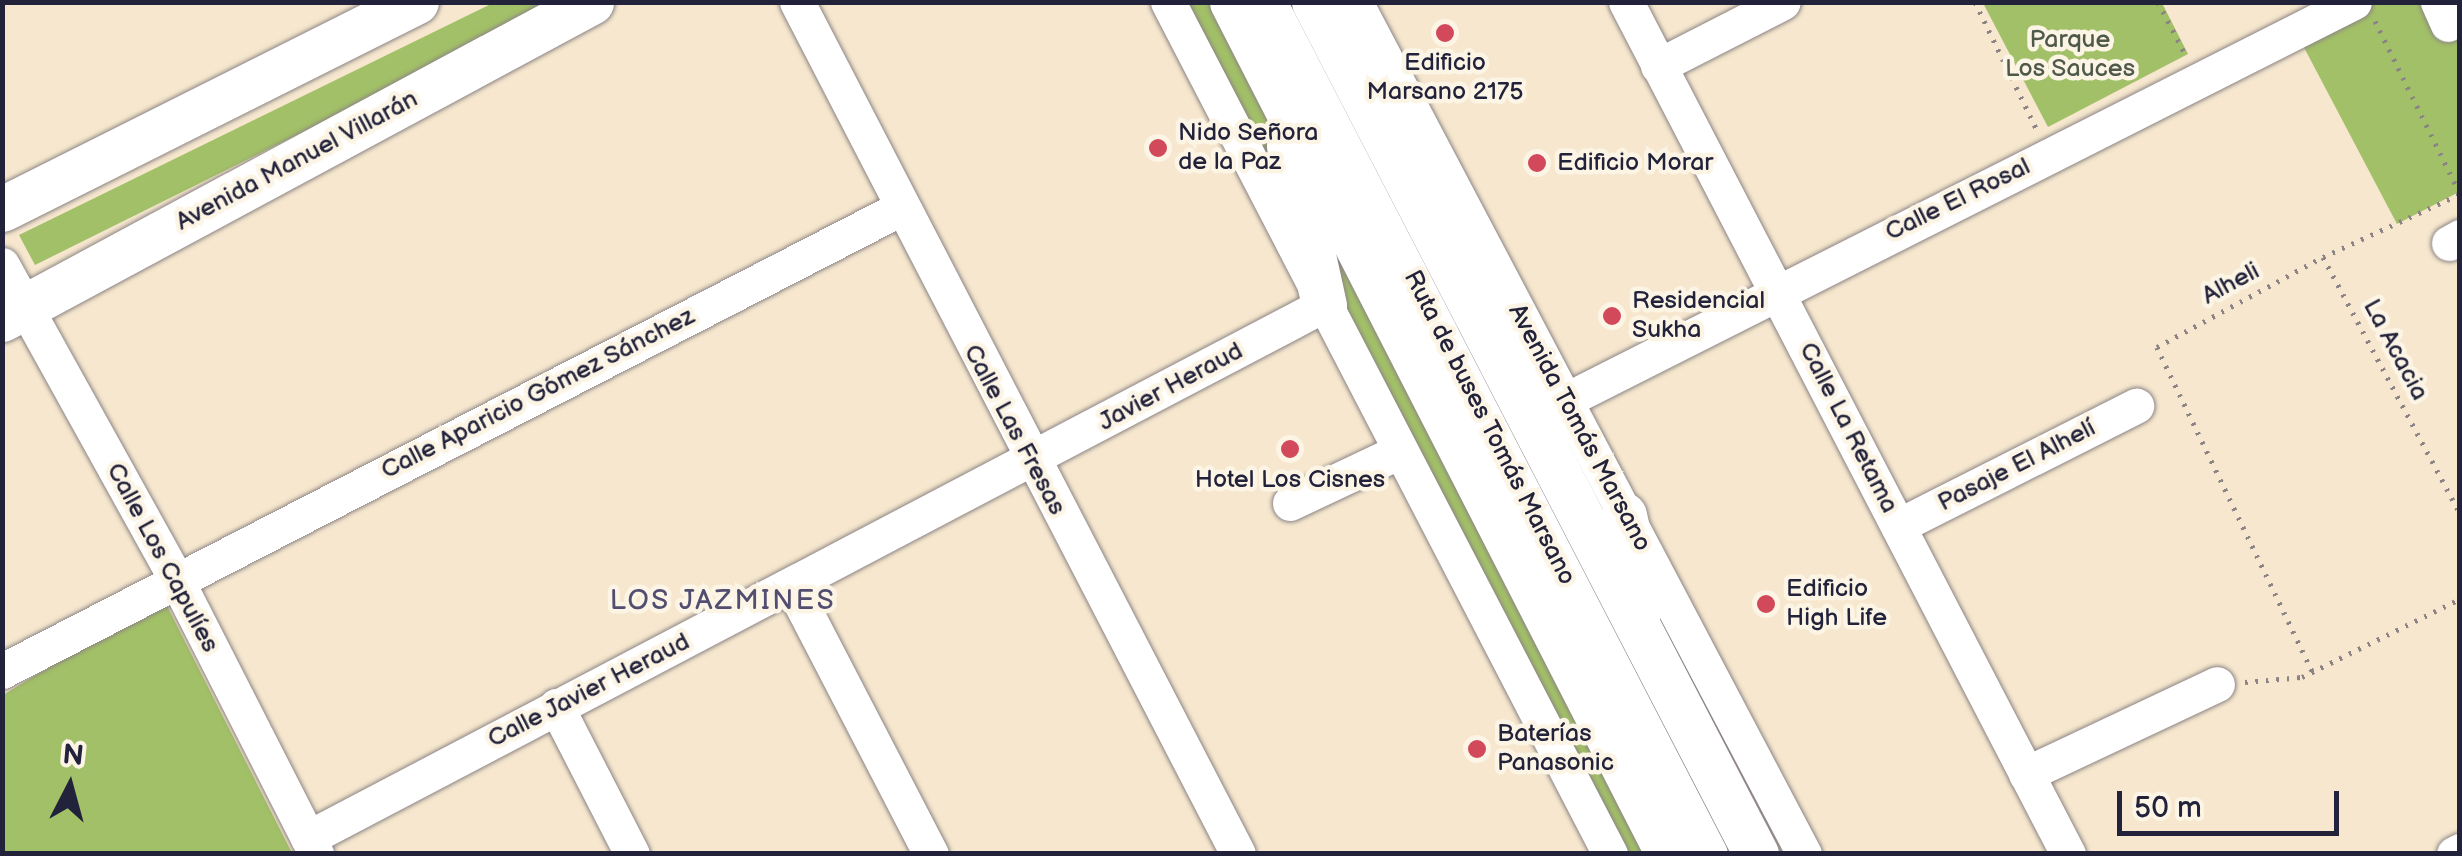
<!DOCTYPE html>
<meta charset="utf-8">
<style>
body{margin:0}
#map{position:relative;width:2462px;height:856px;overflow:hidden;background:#f6e7ce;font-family:"Balsamiq Sans",sans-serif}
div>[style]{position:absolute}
.green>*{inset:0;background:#a2c067}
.path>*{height:5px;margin-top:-2.5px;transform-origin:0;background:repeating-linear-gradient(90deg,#8c8484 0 2.5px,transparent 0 10.5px)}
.roads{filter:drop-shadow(0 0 2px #8c8484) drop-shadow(0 0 2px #8c8484)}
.minor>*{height:35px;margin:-17.5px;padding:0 17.5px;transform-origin:17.5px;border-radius:17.5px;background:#fff}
.major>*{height:45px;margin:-22.5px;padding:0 22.5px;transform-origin:22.5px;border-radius:22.5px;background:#fff}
.dots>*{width:28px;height:28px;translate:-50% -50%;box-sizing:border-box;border:5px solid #fcf5e5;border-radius:50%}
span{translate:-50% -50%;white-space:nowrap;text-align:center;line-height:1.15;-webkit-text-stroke:9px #fcf5e5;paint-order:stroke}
.park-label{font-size:25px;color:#4f594a}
.poi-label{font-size:25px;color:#22223b}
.left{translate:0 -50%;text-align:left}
.street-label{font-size:25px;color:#22223b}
.neighbourhood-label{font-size:28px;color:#524e71;letter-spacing:2.5px}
.frame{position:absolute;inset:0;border:5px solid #22223b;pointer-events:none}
.north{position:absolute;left:20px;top:736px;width:100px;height:100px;-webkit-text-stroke:8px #fcf5e5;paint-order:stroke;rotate:6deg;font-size:28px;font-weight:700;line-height:40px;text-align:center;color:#22223b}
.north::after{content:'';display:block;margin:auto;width:35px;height:45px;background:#22223b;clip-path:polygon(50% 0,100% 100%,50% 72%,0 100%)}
.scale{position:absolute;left:2117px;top:791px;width:222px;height:45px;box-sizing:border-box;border:5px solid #22223b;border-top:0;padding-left:12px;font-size:30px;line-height:35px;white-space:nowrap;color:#22223b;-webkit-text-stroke:8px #fcf5e5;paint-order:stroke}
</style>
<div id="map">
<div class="green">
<i style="clip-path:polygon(493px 3px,563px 3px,35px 265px,19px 235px)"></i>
<i style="clip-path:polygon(1181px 3px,1209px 3px,1263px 95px,1288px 210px)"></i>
<i style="clip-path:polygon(1983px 3px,2162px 3px,2188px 54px,2048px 127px)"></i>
<i style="clip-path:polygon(2376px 3px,2459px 3px,2459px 192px,2397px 224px,2299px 38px)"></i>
<i style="clip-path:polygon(1318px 224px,1362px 299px,1653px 853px,1625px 853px,1333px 311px)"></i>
<i style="clip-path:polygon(163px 598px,292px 853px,3px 854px,3px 695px)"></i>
</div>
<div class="path">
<i style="left:1975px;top:2px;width:142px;rotate:64.2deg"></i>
<i style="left:2158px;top:2px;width:59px;rotate:62.6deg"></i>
<i style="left:2375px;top:21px;width:193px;rotate:63.8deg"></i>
<i style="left:2323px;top:257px;width:291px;rotate:61.9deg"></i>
<i style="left:2312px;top:671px;width:359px;rotate:-115.6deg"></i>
<i style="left:2157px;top:347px;width:189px;rotate:-28.5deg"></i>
<i style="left:2323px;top:257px;width:151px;rotate:-24.7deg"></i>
<i style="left:2245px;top:682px;width:57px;rotate:-5deg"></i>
<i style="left:2302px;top:677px;width:176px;rotate:-26.3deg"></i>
</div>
<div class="roads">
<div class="minor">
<i style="left:797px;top:2px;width:959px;rotate:62.63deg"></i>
<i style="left:1168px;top:2px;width:960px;rotate:62.58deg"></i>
<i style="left:1269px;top:2px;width:959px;rotate:62.63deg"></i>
<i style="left:1355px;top:2px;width:963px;rotate:62.21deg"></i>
<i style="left:1626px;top:2px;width:960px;rotate:62.58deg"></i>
<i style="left:2438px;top:2px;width:24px;rotate:66deg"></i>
<i style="left:1658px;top:66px;width:140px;rotate:-27.1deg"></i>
<i style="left:2449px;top:243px;width:13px;rotate:-29deg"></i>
<i style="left:2px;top:265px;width:359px;rotate:61deg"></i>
<i style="left:176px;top:579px;width:309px;rotate:63deg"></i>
<i style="left:1564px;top:401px;width:885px;rotate:-26.8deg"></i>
<i style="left:1290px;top:503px;width:122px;rotate:-25.3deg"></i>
<i style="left:1898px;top:526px;width:267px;rotate:-26.8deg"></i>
<i style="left:793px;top:588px;width:300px;rotate:62.6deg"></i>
<i style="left:2px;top:671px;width:1009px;rotate:-27.25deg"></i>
<i style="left:556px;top:706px;width:166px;rotate:62.8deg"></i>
<i style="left:2026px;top:774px;width:211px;rotate:-25.2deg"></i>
<i style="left:308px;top:838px;width:1132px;rotate:-27.7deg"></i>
<i style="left:2454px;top:854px;width:7px;rotate:-27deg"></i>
</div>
<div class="major">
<i style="left:1232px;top:2px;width:957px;rotate:62.9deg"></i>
<i style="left:1314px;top:2px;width:960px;rotate:62.58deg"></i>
<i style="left:1289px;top:146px;width:163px;rotate:77.6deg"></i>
<i style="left:2px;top:209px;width:463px;rotate:-26.6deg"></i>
<i style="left:2px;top:319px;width:669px;rotate:-28.29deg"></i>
<i style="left:1624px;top:515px;width:90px;rotate:77.8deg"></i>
</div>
</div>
<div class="dots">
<i style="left:1445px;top:33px;background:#d1495b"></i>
<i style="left:1158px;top:148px;background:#d1495b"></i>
<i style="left:1537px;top:163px;background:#d1495b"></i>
<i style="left:1612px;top:316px;background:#d1495b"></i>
<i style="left:1290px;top:449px;background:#d1495b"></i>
<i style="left:1766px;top:604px;background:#d1495b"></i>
<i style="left:1477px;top:749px;background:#d1495b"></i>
</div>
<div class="park-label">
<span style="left:2070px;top:55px">Parque<br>Los Sauces</span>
</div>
<div class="poi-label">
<span style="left:1445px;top:78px">Edificio<br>Marsano 2175</span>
<span class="left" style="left:1178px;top:148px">Nido Señora<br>de la Paz</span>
<span class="left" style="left:1557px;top:163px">Edificio Morar</span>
<span class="left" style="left:1632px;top:316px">Residencial<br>Sukha</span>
<span style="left:1290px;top:480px">Hotel Los Cisnes</span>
<span class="left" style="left:1786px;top:604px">Edificio<br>High Life</span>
<span class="left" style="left:1497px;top:749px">Baterías<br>Panasonic</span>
</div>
<div class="street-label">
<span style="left:297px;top:161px;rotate:-28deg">Avenida Manuel Villarán</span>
<span style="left:1958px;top:200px;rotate:-26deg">Calle El Rosal</span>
<span style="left:2231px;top:284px;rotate:-28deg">Alheli</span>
<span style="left:2395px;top:350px;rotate:62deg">La Acacia</span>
<span style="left:1171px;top:387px;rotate:-28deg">Javier Heraud</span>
<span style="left:538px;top:394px;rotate:-27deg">Calle Aparicio Gómez Sánchez</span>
<span style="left:1489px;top:428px;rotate:63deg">Ruta de buses Tomás Marsano</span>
<span style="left:1579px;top:428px;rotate:62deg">Avenida Tomás Marsano</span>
<span style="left:1848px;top:428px;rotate:63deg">Calle La Retama</span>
<span style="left:1014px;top:430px;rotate:62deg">Calle Las Fresas</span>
<span style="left:2017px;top:466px;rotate:-27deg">Pasaje El Alhelí</span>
<span style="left:162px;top:558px;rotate:62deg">Calle Los Capulíes</span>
<span style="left:589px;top:691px;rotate:-27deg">Calle Javier Heraud</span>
</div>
<div class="neighbourhood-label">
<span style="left:723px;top:601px">LOS JAZMINES</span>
</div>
<div class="frame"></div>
<div class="north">N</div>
<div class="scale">50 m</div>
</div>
